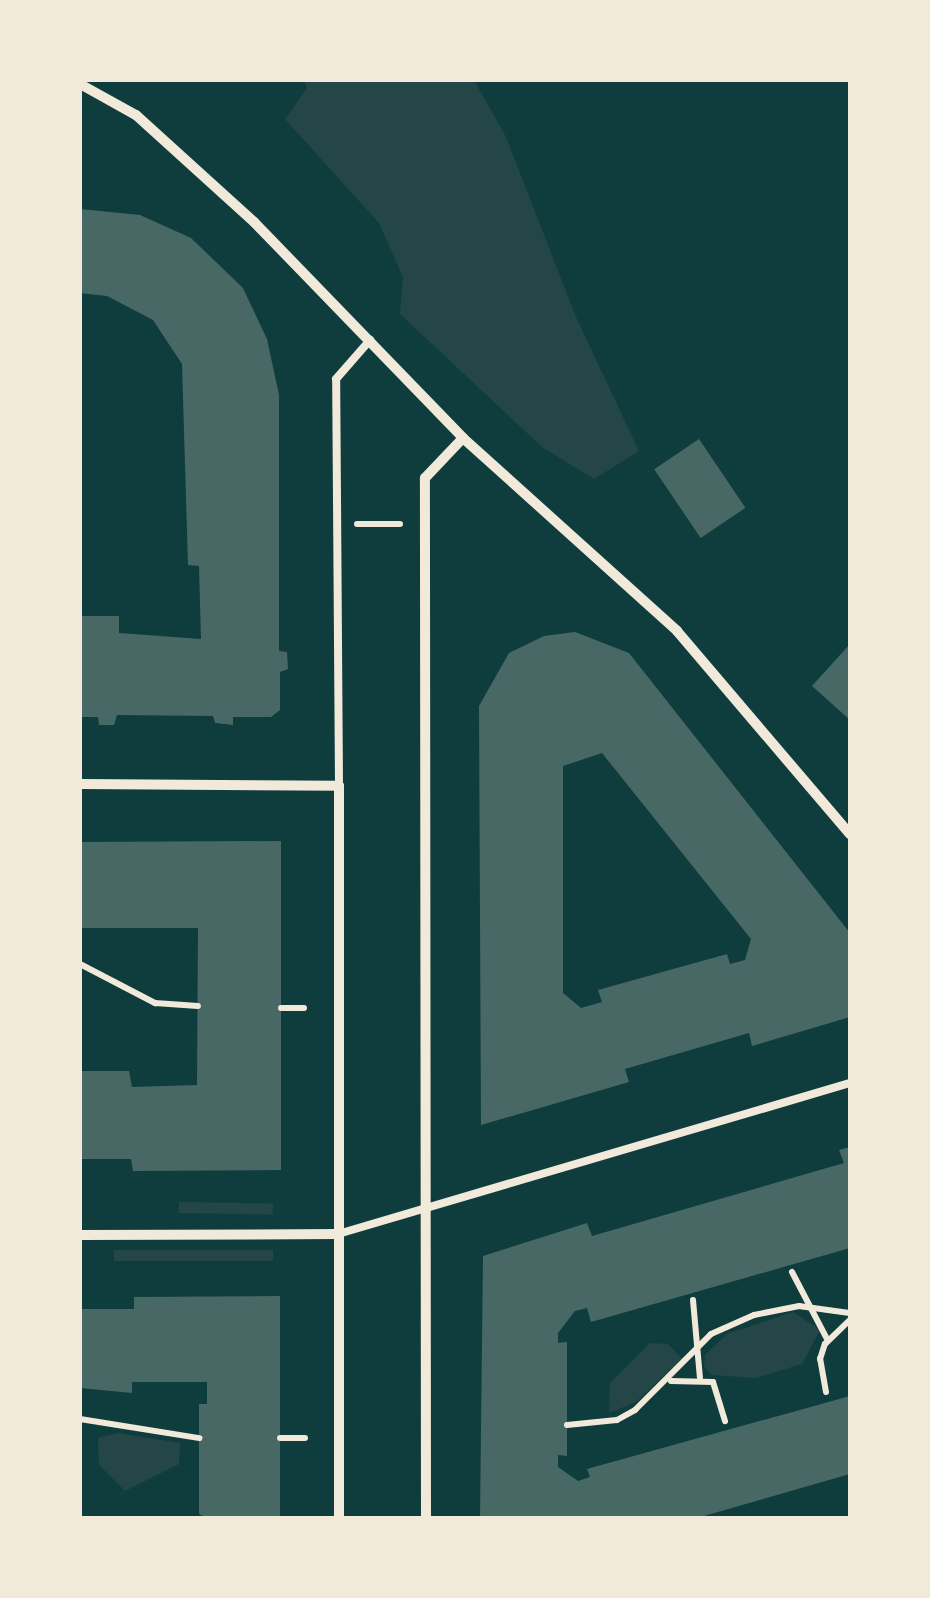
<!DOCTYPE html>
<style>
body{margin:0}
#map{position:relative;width:930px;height:1598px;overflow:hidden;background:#0f3d3e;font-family:"Space Grotesk",sans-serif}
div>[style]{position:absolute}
.green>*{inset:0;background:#244646;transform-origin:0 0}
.building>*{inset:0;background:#486865;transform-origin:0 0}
.path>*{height:6px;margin:-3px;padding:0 3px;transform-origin:3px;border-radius:3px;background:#f1e9da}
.service>*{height:8px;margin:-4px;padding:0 4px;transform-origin:4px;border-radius:4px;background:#f1e9da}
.minor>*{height:10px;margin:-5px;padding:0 5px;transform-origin:5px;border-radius:5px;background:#f1e9da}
span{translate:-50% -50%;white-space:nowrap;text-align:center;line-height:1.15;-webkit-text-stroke:10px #f1e9da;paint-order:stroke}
.frame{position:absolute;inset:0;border:82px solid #f1e9da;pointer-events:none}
</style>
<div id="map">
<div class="green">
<i style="clip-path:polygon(304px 80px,474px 80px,506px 137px,576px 317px,639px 451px,594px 479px,542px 447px,400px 314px,403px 277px,379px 223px,285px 119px,307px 88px)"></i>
<i style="left:179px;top:1202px;width:94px;height:11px;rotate:1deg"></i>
<i style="left:273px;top:1250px;width:11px;height:159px;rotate:90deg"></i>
<i style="clip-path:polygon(793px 1312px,820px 1330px,802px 1364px,756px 1378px,712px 1375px,704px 1367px,705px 1355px,727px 1334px)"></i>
<i style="clip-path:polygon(650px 1343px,668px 1344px,682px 1359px,636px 1402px,609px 1413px,610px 1383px)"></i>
<i style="clip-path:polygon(118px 1433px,180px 1443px,179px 1464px,125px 1491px,99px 1465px,98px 1438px)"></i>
</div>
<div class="building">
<i style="clip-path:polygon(80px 209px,140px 215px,191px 238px,243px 288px,267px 339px,279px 395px,279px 651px,287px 652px,288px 669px,280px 672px,280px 710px,271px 717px,233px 717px,233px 725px,215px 723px,213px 716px,117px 715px,114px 725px,99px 725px,98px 717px,80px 717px,80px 616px,119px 616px,119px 633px,201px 639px,199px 566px,188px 565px,182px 364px,153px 320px,107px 296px,80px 293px)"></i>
<i style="left:699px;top:439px;width:83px;height:54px;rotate:56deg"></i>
<i style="clip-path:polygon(evenodd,575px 632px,629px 653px,850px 933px,850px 1017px,752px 1046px,749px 1033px,625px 1069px,629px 1082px,481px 1125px,479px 706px,509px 653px,544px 636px,575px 632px,602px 753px,751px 939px,745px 960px,730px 964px,727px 954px,598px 990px,602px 1002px,581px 1008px,563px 993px,563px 766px,602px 753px)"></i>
<i style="clip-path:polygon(850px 644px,850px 720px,812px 686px)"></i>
<i style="clip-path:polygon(281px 841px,281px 1170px,133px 1171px,131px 1159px,80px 1159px,80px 1071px,129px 1071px,132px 1087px,197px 1085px,198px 928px,80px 928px,80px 842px)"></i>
<i style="clip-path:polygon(850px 1147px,850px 1248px,591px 1322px,587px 1308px,575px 1311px,558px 1333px,558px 1343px,567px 1342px,567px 1456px,558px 1455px,558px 1467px,578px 1481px,590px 1477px,587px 1469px,850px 1396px,850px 1474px,697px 1518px,480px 1518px,483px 1256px,587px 1223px,592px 1236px,844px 1163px,839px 1150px)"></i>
<i style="clip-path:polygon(280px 1296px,280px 1518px,207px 1518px,199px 1514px,199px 1404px,207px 1404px,207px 1382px,132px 1382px,132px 1393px,80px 1388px,80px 1309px,134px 1309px,134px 1297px)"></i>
</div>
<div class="path">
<i style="left:357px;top:524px;width:43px"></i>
<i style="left:80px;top:964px;width:85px;rotate:27.5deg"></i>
<i style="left:155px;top:1003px;width:43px;rotate:4deg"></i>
<i style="left:281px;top:1008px;width:23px"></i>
<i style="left:792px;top:1272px;width:76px;rotate:62.4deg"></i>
<i style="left:693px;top:1300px;width:78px;rotate:84.9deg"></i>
<i style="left:671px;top:1381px;width:42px;rotate:1.4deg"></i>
<i style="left:713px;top:1382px;width:41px;rotate:72.9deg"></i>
<i style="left:826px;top:1392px;width:34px;rotate:-100deg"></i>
<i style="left:820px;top:1359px;width:16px;rotate:-72deg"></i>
<i style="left:825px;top:1344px;width:35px;rotate:-44deg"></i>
<i style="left:80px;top:1419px;width:121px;rotate:9.1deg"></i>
<i style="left:567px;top:1425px;width:50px;rotate:-5.7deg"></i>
<i style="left:617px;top:1420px;width:21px;rotate:-29deg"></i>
<i style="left:635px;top:1410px;width:107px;rotate:-45deg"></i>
<i style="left:711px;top:1334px;width:47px;rotate:-23.8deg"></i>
<i style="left:754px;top:1315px;width:46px;rotate:-11.3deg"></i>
<i style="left:799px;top:1306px;width:51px;rotate:7.8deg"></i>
<i style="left:280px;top:1438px;width:25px"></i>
</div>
<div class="service">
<i style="left:339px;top:786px;width:407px;rotate:-90.4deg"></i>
<i style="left:336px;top:379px;width:52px;rotate:-48.9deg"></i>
<i style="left:338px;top:1234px;width:534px;rotate:-16.43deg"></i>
</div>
<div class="minor">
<i style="left:80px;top:84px;width:64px;rotate:29deg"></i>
<i style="left:136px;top:115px;width:159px;rotate:42.2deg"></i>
<i style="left:254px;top:222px;width:301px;rotate:45.9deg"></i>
<i style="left:463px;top:438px;width:288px;rotate:42deg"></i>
<i style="left:677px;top:631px;width:267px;rotate:49.6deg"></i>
<i style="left:80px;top:784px;width:259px;rotate:0.4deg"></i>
<i style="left:339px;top:786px;width:732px;rotate:90deg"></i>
<i style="left:80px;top:1235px;width:258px;rotate:-0.2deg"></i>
<i style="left:426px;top:1518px;width:1040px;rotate:-90.06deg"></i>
<i style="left:425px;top:478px;width:55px;rotate:-46.5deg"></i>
</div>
<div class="frame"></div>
</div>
